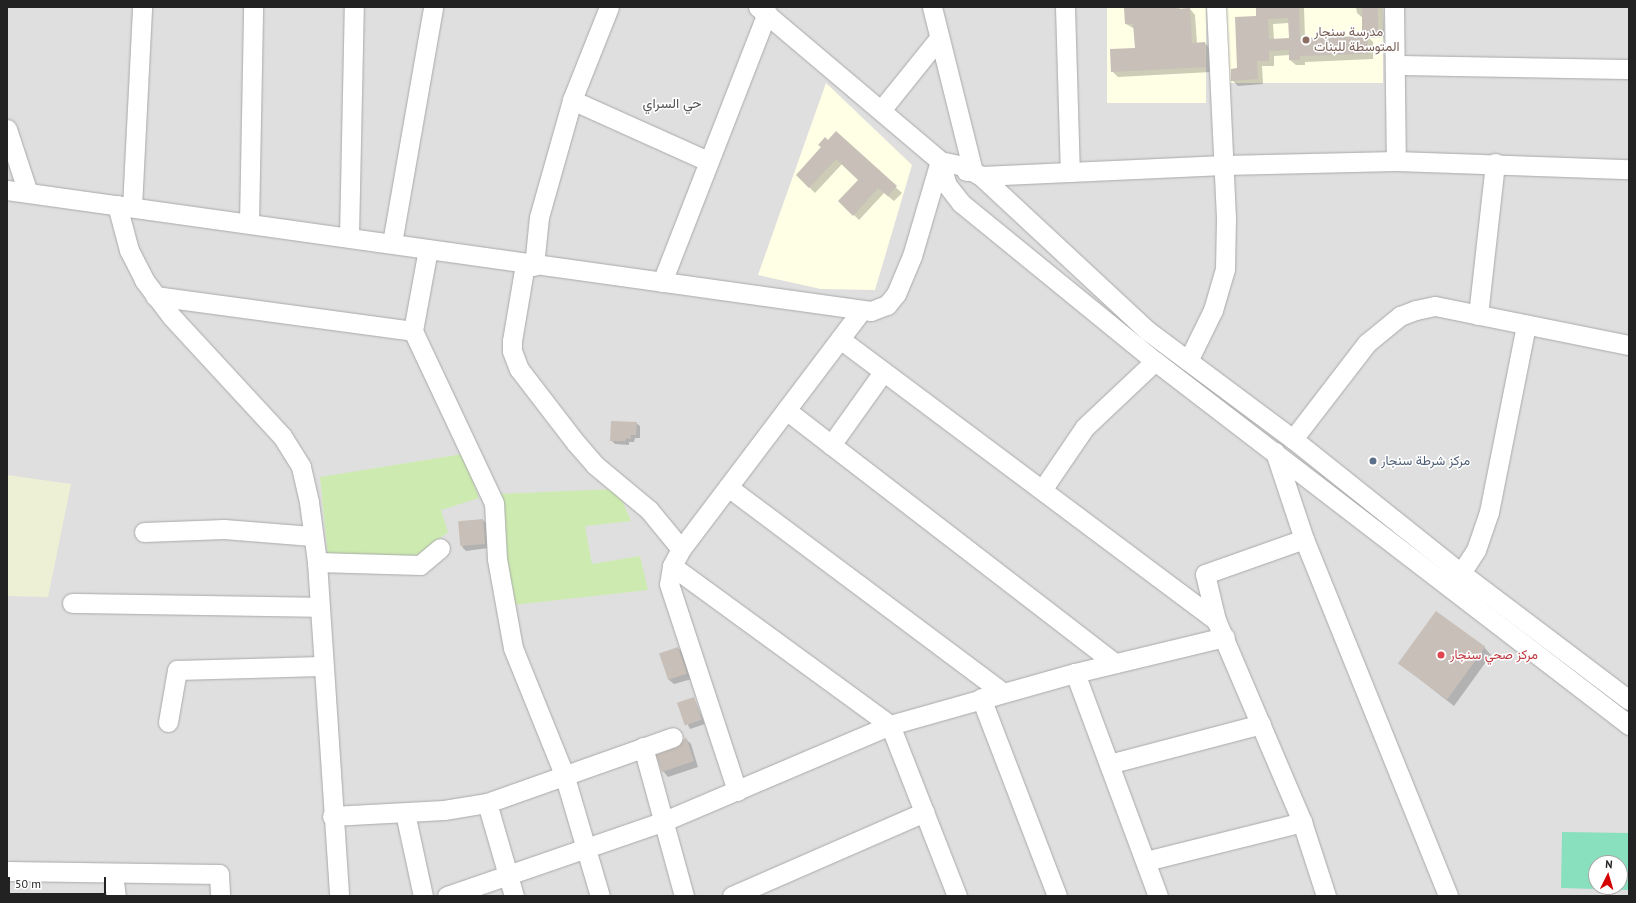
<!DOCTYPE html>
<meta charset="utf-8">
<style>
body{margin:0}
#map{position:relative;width:1636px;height:903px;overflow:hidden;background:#f2efe9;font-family:"PT Sans",Vazirmatn,sans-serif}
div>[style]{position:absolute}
.residential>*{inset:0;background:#e0dfdf}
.education>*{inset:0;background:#ffffe5;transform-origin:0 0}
.farmland>*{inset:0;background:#eef0d5}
.grass>*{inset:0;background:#cdebb0}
.pitch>*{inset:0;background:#88e0be}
.shadow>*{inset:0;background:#0003}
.building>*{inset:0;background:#c7bfb8;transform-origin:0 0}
.roads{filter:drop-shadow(0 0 1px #a9a9a9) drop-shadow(0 0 1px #a9a9a9)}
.minor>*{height:19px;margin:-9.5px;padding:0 9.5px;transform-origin:9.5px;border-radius:9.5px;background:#fff}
.dots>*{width:11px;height:11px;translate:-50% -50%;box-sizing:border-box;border:2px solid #fff;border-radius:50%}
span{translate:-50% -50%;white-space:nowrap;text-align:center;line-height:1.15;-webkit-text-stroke:3px #fff;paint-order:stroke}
.education-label{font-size:13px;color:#785e54}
.left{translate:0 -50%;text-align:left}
.service-label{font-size:13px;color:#4e5e75}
.health-label{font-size:13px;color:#be3a42}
.neighbourhood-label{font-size:14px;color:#555}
.frame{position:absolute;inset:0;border:8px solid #222;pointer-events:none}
.north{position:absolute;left:1588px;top:855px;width:40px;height:40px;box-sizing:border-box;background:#fff;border:1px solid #a7a7a7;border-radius:50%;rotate:5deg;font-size:11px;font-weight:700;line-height:16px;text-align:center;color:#222}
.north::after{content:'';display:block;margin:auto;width:14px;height:18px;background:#d40000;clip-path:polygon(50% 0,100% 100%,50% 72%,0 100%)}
.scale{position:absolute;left:8px;top:877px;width:98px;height:18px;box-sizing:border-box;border:2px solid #222;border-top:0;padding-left:5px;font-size:12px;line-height:14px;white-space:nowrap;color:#222;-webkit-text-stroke:3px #fff;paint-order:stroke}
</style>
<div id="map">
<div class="residential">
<i style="clip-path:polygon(evenodd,7px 7px,1629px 7px,1629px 896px,7px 896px,7px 7px,1596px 863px,1620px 863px,1620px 887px,1596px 887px,1596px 863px)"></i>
</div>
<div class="education">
<i style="left:1107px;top:7px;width:99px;height:96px"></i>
<i style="left:1226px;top:7px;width:157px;height:76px"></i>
<i style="clip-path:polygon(826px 83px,912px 165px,875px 290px,821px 289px,758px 275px)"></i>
</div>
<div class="farmland">
<i style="clip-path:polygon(7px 475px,71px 484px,48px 597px,7px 596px)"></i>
</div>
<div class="grass">
<i style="clip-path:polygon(463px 454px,479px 498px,441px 510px,448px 532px,419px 554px,407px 557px,328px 556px,320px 477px)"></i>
<i style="clip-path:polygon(617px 489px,631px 521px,585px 526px,592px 564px,640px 556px,648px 590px,513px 605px,497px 494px)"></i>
</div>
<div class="pitch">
<i style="clip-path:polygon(evenodd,1562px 832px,1629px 833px,1629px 890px,1561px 888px,1562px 832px,1596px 863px,1620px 863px,1620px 887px,1596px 887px,1596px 863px)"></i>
</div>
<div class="shadow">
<i style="clip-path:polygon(1155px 7px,1179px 7px,1180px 10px,1190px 9px,1195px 15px,1197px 43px,1205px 43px,1210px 49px,1211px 72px,1118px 77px,1112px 71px,1136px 49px,1135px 29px,1126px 24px)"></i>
<i style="clip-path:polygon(evenodd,1257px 7px,1304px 7px,1305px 39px,1368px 36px,1364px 32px,1363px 18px,1357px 13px,1356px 7px,1383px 7px,1384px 37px,1369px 38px,1373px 42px,1373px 59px,1305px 62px,1305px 65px,1296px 65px,1290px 60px,1290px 55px,1274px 56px,1274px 66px,1262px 66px,1263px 84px,1238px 86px,1232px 80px,1257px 17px,1257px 7px,1289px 23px,1290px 39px,1274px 40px,1273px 24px,1289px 23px)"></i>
<i style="clip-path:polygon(836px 133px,902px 193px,894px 201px,884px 193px,859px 220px,840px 201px,860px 181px,842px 164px,815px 193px,797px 175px)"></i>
<i style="clip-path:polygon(636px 423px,640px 426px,640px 438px,635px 438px,634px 442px,629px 442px,629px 445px,615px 444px,611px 440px)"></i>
<i style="clip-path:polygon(483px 520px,486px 523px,488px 548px,466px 551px,462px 547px)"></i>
<i style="clip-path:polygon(1484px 647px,1491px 655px,1454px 706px,1399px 663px)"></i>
<i style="clip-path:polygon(678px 648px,684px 654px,692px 679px,674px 684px,668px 679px)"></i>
<i style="clip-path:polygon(694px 698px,705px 724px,690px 729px,678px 704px)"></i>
<i style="clip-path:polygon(686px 739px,691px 744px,698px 767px,668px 777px,663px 771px)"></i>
</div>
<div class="building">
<i style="clip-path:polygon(1175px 7px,1175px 9px,1190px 8px,1192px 43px,1205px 42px,1206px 67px,1111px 72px,1110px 49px,1135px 48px,1133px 24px,1125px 24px,1124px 8px)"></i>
<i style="clip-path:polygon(evenodd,1256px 7px,1299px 7px,1300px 38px,1367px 36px,1368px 54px,1300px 56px,1300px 60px,1289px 60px,1289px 50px,1269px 51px,1269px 61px,1257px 61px,1258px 79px,1231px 81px,1231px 69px,1237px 68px,1235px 17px,1256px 16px,1256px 7px,1288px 18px,1289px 38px,1269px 39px,1268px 19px,1288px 18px)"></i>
<i style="left:1362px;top:7px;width:16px;height:26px"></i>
<i style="clip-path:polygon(836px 131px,897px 186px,888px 196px,878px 188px,853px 216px,838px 201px,858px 180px,836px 159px,809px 188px,796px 175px,821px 147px,818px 145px,825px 137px,828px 140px)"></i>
<i style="clip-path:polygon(611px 421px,637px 422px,636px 435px,631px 435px,631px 439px,626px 438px,625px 441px,610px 441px)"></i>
<i style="left:483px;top:519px;width:25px;height:25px;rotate:85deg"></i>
<i style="left:1436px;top:611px;width:61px;height:65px;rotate:36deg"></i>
<i style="left:678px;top:647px;width:28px;height:20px;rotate:71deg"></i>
<i style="left:694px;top:697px;width:24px;height:18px;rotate:71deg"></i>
<i style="clip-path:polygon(686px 737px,694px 761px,662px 772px,656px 755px,677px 747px)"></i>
</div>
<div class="roads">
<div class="minor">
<i style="left:758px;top:7px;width:238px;rotate:40.2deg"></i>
<i style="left:940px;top:161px;width:24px;rotate:12deg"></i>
<i style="left:963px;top:166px;width:21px;rotate:29deg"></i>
<i style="left:981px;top:176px;width:228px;rotate:42.9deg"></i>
<i style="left:1148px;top:331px;width:181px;rotate:36.7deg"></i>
<i style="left:1293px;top:439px;width:215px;rotate:38.6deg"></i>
<i style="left:1461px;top:573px;width:211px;rotate:37.1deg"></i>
<i style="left:932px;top:7px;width:169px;rotate:76deg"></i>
<i style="left:973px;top:171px;width:7px;rotate:180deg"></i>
<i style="left:1065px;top:7px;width:165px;rotate:88.3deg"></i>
<i style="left:1394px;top:7px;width:154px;rotate:89.3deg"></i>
<i style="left:1395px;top:65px;width:234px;rotate:1deg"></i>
<i style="left:572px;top:100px;width:149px;rotate:24.2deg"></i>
<i style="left:882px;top:109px;width:91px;rotate:-51.2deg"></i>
<i style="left:7px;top:129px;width:67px;rotate:71.8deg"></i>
<i style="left:940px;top:161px;width:25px;rotate:74deg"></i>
<i style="left:947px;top:185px;width:23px;rotate:52deg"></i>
<i style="left:961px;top:203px;width:250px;rotate:39.2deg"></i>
<i style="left:1155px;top:361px;width:598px;rotate:37.52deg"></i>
<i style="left:981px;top:176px;width:243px;rotate:-2.6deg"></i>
<i style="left:1224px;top:165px;width:172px;rotate:-1.3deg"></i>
<i style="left:1396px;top:161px;width:233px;rotate:2deg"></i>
<i style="left:7px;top:190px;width:872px;rotate:7.97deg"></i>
<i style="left:871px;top:311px;width:17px;rotate:-21deg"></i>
<i style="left:887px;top:305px;width:14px;rotate:-51deg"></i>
<i style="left:896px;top:294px;width:41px;rotate:-67.2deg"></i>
<i style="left:912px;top:256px;width:99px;rotate:-73.6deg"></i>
<i style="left:117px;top:205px;width:47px;rotate:75.1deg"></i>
<i style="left:129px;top:250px;width:34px;rotate:63deg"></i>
<i style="left:144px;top:280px;width:46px;rotate:52.9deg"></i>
<i style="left:172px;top:317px;width:162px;rotate:47.3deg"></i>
<i style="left:282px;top:436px;width:36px;rotate:58deg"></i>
<i style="left:301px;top:467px;width:36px;rotate:77deg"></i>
<i style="left:309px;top:502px;width:61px;rotate:82.4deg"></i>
<i style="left:317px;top:562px;width:335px;rotate:86.2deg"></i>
<i style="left:132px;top:207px;width:200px;rotate:-87.1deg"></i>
<i style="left:249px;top:223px;width:216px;rotate:-88.9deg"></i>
<i style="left:349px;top:237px;width:230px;rotate:-88.8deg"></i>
<i style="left:392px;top:243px;width:240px;rotate:-80.1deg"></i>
<i style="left:428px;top:249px;width:83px;rotate:100.4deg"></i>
<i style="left:413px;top:331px;width:190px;rotate:64.8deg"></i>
<i style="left:494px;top:503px;width:56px;rotate:86.9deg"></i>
<i style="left:497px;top:559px;width:90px;rotate:79.8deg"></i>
<i style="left:513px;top:648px;width:136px;rotate:68deg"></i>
<i style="left:564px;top:774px;width:127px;rotate:73.6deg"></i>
<i style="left:525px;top:264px;width:78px;rotate:99.6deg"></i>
<i style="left:512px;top:341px;width:10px;rotate:90deg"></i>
<i style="left:512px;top:351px;width:19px;rotate:69deg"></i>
<i style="left:519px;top:369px;width:93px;rotate:52.4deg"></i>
<i style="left:576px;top:443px;width:29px;rotate:49deg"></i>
<i style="left:595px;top:465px;width:70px;rotate:39.8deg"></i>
<i style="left:649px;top:510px;width:50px;rotate:50.6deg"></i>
<i style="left:534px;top:266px;width:49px;rotate:-84.2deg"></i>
<i style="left:539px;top:217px;width:122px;rotate:-74.2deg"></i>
<i style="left:572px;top:100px;width:100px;rotate:-68.3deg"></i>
<i style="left:662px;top:282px;width:289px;rotate:-68.7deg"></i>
<i style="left:155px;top:296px;width:260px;rotate:7.7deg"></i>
<i style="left:861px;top:311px;width:298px;rotate:127.1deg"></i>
<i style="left:681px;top:549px;width:19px;rotate:118deg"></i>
<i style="left:672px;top:566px;width:270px;rotate:36.1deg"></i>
<i style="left:890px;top:725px;width:184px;rotate:68.6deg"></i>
<i style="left:1478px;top:315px;width:153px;rotate:-83.6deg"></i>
<i style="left:840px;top:339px;width:469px;rotate:36.8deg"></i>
<i style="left:1188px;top:361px;width:57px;rotate:-63.9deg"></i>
<i style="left:1213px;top:310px;width:43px;rotate:-73.7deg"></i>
<i style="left:1225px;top:269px;width:51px;rotate:-88.9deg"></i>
<i style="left:1226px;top:218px;width:211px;rotate:-92.7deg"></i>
<i style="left:786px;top:410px;width:415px;rotate:37.6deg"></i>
<i style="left:1293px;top:439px;width:121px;rotate:-52.4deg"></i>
<i style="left:1367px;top:343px;width:43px;rotate:-39.3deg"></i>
<i style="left:1400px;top:316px;width:17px;rotate:-21deg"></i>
<i style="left:1416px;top:310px;width:19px;rotate:-12deg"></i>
<i style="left:1435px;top:306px;width:198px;rotate:11.4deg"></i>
<i style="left:831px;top:445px;width:90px;rotate:-54.5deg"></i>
<i style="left:1275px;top:452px;width:92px;rotate:71.6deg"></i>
<i style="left:1304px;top:539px;width:385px;rotate:68deg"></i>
<i style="left:728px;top:487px;width:342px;rotate:36.8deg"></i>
<i style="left:1042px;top:490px;width:76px;rotate:-55.7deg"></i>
<i style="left:1085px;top:427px;width:96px;rotate:-43.3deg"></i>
<i style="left:144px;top:532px;width:80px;rotate:-2.1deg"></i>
<i style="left:224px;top:529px;width:88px;rotate:4.5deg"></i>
<i style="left:1304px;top:539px;width:105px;rotate:160.5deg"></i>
<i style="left:1205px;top:574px;width:47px;rotate:76.6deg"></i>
<i style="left:1216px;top:620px;width:220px;rotate:66.9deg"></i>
<i style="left:1302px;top:822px;width:78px;rotate:72deg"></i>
<i style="left:317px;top:562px;width:103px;rotate:1.7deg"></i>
<i style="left:420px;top:565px;width:26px;rotate:-40deg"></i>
<i style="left:672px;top:566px;width:18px;rotate:99deg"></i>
<i style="left:669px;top:584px;width:218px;rotate:71.8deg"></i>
<i style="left:1461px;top:573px;width:27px;rotate:-57deg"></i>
<i style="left:1476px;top:550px;width:40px;rotate:-71.1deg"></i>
<i style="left:1489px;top:512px;width:191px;rotate:-78.8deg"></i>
<i style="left:72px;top:603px;width:247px;rotate:0.9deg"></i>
<i style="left:1075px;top:673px;width:238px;rotate:69.6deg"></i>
<i style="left:981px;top:698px;width:212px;rotate:69deg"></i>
<i style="left:168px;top:722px;width:53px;rotate:-80.2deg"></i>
<i style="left:177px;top:670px;width:145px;rotate:-1.6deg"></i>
<i style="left:643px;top:747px;width:155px;rotate:74.6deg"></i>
<i style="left:1109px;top:764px;width:157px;rotate:-14.7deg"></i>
<i style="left:487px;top:803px;width:97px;rotate:73.8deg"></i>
<i style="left:405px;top:813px;width:85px;rotate:77.8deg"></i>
<i style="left:332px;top:816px;width:112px;rotate:-3.1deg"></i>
<i style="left:444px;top:810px;width:44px;rotate:-9.2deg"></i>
<i style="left:487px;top:803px;width:197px;rotate:-19.5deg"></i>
<i style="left:1146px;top:861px;width:161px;rotate:-14deg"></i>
<i style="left:7px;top:871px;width:212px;rotate:0.8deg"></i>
<i style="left:219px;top:874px;width:22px;rotate:87deg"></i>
<i style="left:113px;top:873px;width:23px;rotate:83deg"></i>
<i style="left:447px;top:896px;width:227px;rotate:-19deg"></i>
<i style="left:662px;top:822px;width:248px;rotate:-23deg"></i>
<i style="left:890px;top:725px;width:192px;rotate:-15.7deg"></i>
<i style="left:1075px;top:673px;width:154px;rotate:-13.5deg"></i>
<i style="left:732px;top:896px;width:210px;rotate:-23.6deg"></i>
</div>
</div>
<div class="dots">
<i style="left:1306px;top:40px;background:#8d6e63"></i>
<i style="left:1373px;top:461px;background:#5c6f8a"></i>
<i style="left:1441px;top:655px;background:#e0444e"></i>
</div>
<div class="education-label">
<span class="left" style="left:1314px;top:40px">مدرسة سنجار<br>المتوسطة للبنات</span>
</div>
<div class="service-label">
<span class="left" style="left:1381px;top:461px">مركز شرطة سنجار</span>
</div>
<div class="health-label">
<span class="left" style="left:1450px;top:655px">مركز صحي سنجار</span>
</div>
<div class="neighbourhood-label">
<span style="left:672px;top:103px">حي السراي</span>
</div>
<div class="frame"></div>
<div class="north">N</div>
<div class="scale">50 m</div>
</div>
